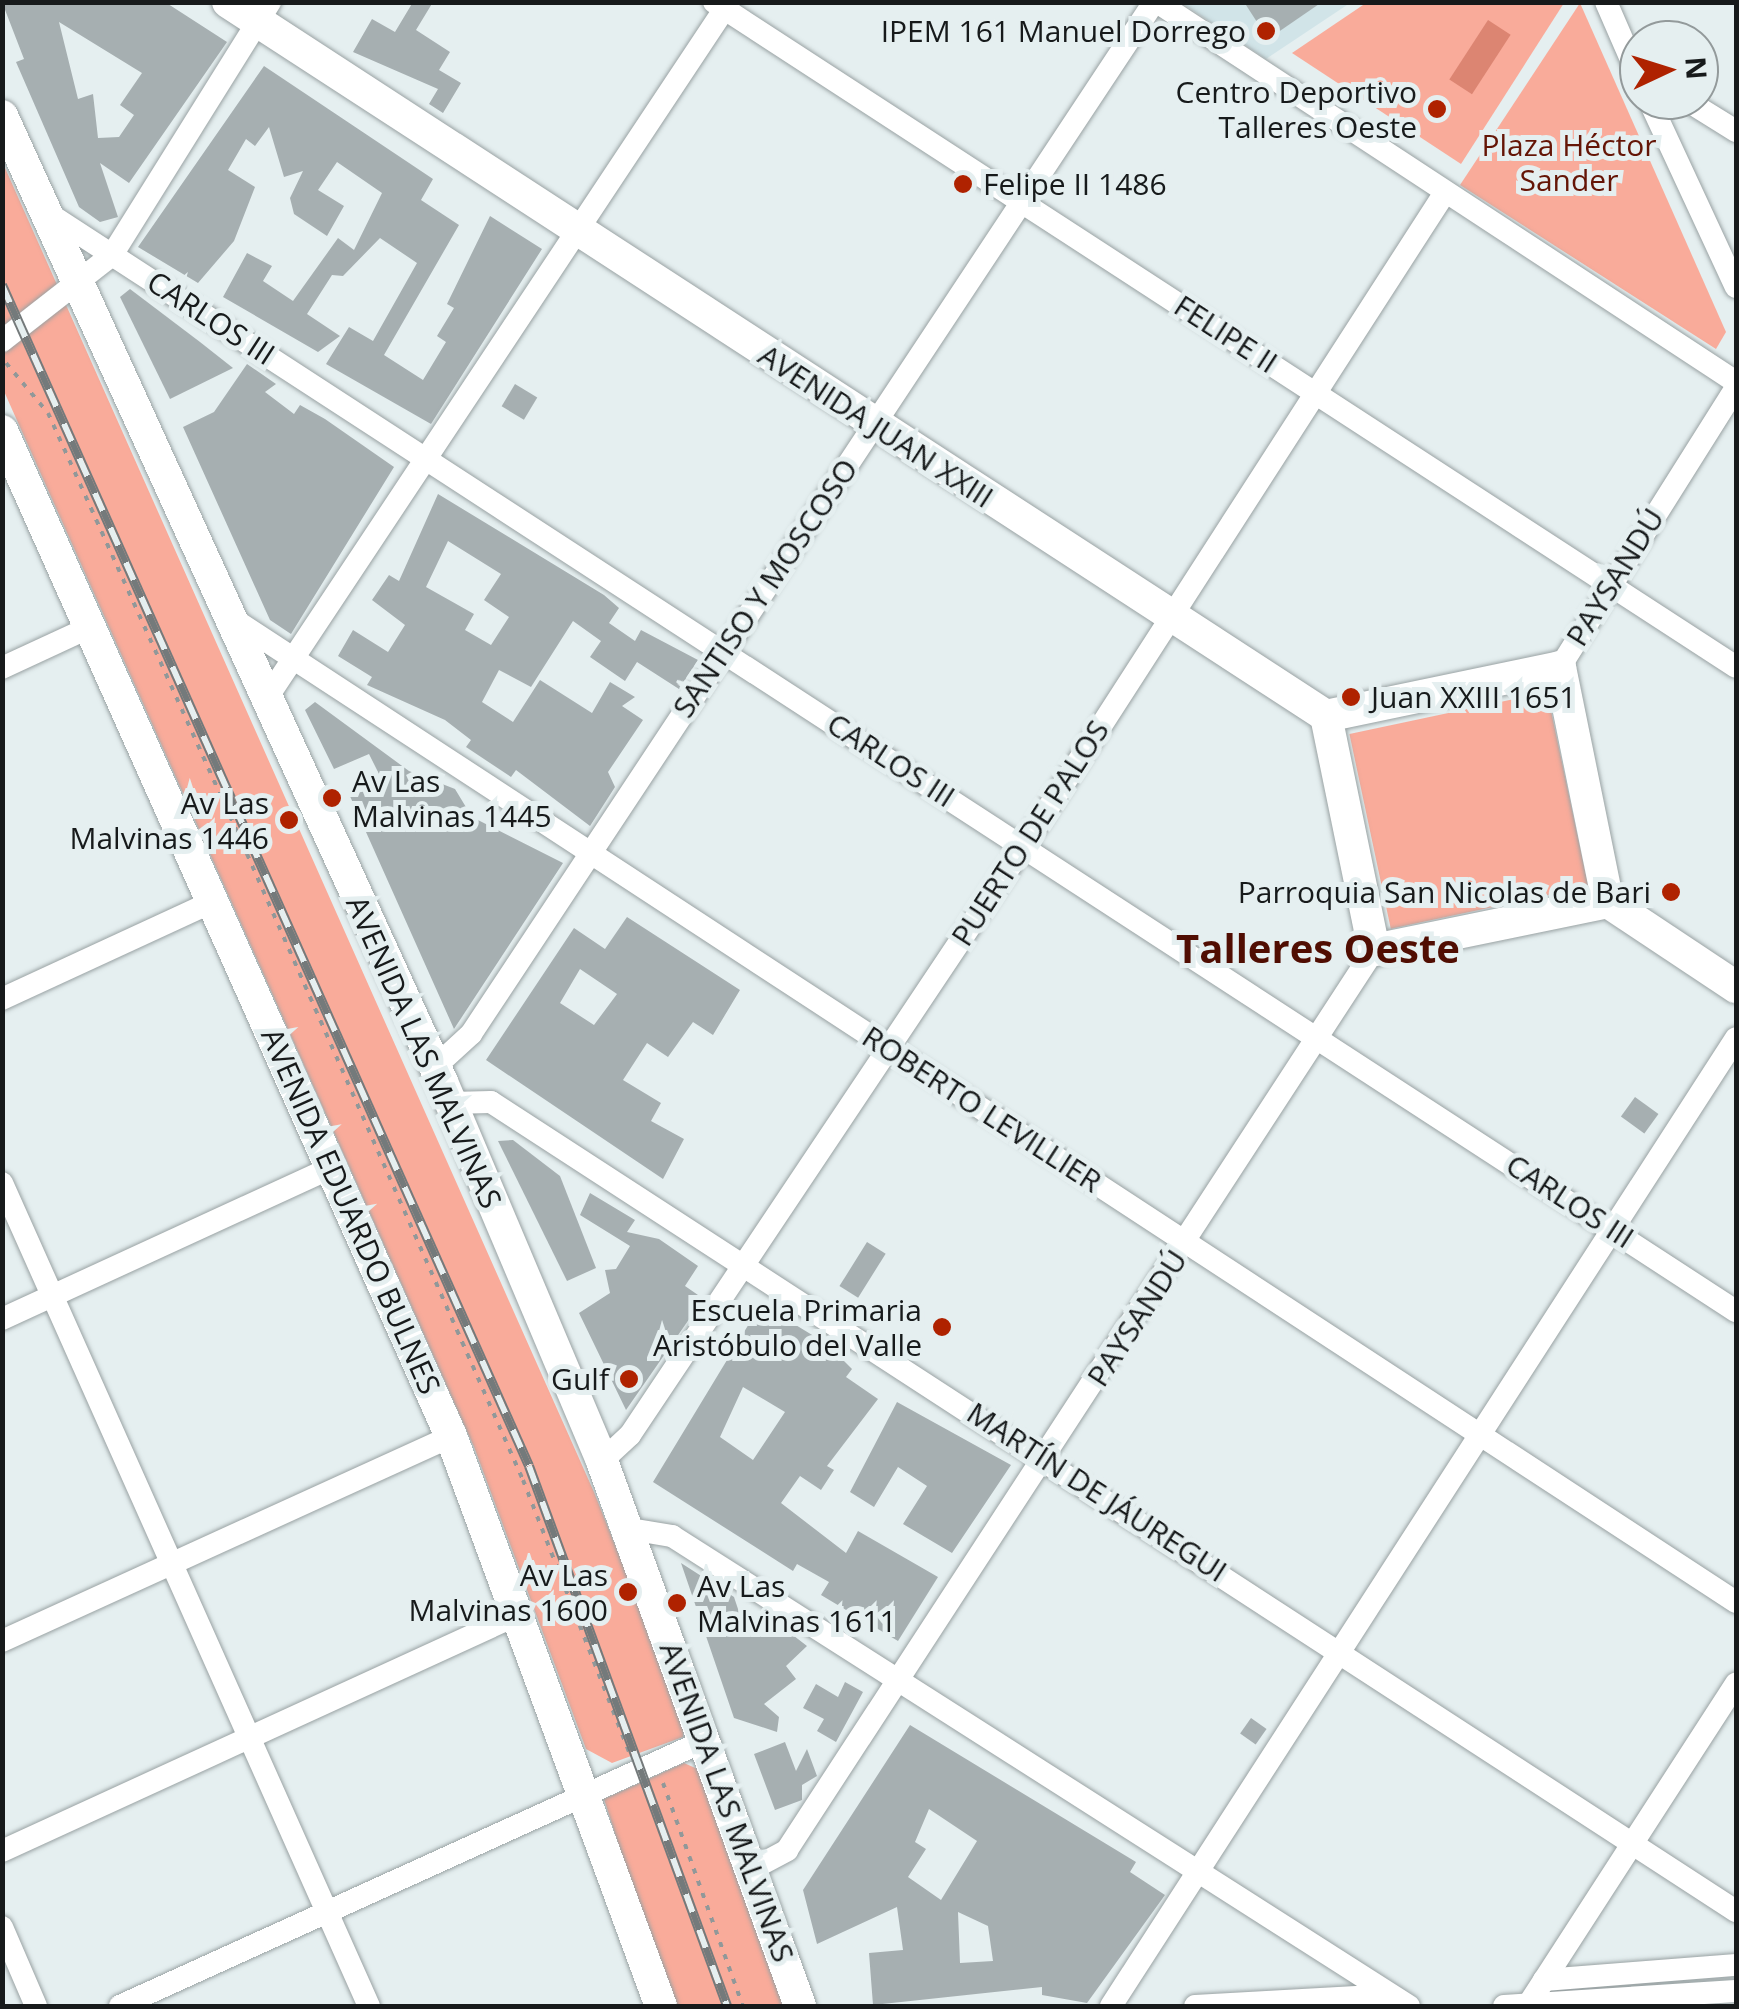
<!DOCTYPE html>
<meta charset="utf-8">
<style>
body{margin:0}
#map{position:relative;width:1739px;height:2009px;overflow:hidden;background:#e5eff0;font-family:"Open Sans",sans-serif}
div>[style]{position:absolute}
.built>*{inset:0;background:#d1e4e8}
.green>*{inset:0;background:#f9ab9a;transform-origin:0 0}
.water>*{inset:0;background:#dc8572;transform-origin:0 0}
.building>*{inset:0;background:#a6afb1;transform-origin:0 0}
.path>*{height:4px;margin-top:-2px;transform-origin:0;background:repeating-linear-gradient(90deg,#919899 0 5px,transparent 0 13px)}
.roads{filter:drop-shadow(0 0 2px #99a2a3) drop-shadow(0 0 2px #99a2a3)}
.minor>*{height:22px;margin:-11px;padding:0 11px;transform-origin:11px;border-radius:11px;background:#fff}
.secondary>*{height:32px;margin:-16px;padding:0 16px;transform-origin:16px;border-radius:16px;background:#fff}
.rail>*{height:10px;margin-top:-5px;transform-origin:0;background:repeating-linear-gradient(90deg,#e5eff0 0 19px,#747a7b 0 38px);box-sizing:border-box;border-block:2px solid #747a7b}
.dots>*{width:28px;height:28px;translate:-50% -50%;box-sizing:border-box;border:5px solid #e5eff0;border-radius:50%}
span{translate:-50% -50%;white-space:nowrap;text-align:center;line-height:1.15;-webkit-text-stroke:10px #e5eff0;paint-order:stroke}
.poi-label{font-size:30px;color:#171a1b}
.right{translate:-100% -50%;text-align:right}
.left{translate:0 -50%;text-align:left}
.park-label{font-size:30px;color:#641506}
.street-label{font-size:30px;color:#171a1b}
.district-label{font-size:40px;color:#500d02;font-weight:700}
.frame{position:absolute;inset:0;border:5px solid #171a1b;pointer-events:none}
.north{position:absolute;left:1619px;top:20px;width:100px;height:100px;box-sizing:border-box;background:#e5eff0;border:2px solid #939a9b;border-radius:50%;rotate:86deg;font-size:28px;font-weight:700;line-height:40px;text-align:center;color:#171a1b}
.north::after{content:'';display:block;margin:auto;width:35px;height:45px;background:#af2200;clip-path:polygon(50% 0,100% 100%,50% 72%,0 100%)}
</style>
<div id="map">
<div class="built">
<i style="clip-path:polygon(1182px 3px,1350px 3px,1266px 59px)"></i>
</div>
<div class="green">
<i style="clip-path:polygon(1366px 3px,1564px 3px,1461px 164px,1292px 53px)"></i>
<i style="clip-path:polygon(1580px 3px,1726px 332px,1716px 349px,1460px 185px)"></i>
<i style="clip-path:polygon(2px 161px,594px 1492px,685px 1721px,683px 1737px,612px 1763px,586px 1749px,474px 1447px,3px 389px)"></i>
<i style="left:1547px;top:692px;width:199px;height:202px;rotate:78deg"></i>
<i style="clip-path:polygon(684px 1763px,702px 1771px,783px 2006px,670px 2006px,604px 1799px)"></i>
</div>
<div class="water">
<i style="left:1488px;top:20px;width:27px;height:71px;rotate:33deg"></i>
</div>
<div class="building">
<i style="clip-path:polygon(evenodd,2px 2px,165px 2px,227px 42px,129px 183px,100px 163px,118px 217px,100px 222px,79px 207px,16px 62px,24px 59px,2px 2px,59px 22px,142px 73px,120px 105px,134px 115px,119px 137px,98px 138px,93px 94px,78px 99px,59px 22px)"></i>
<i style="clip-path:polygon(413px 2px,433px 2px,416px 30px,450px 52px,439px 70px,461px 83px,443px 113px,429px 104px,438px 89px,353px 52px,372px 19px,395px 32px)"></i>
<i style="clip-path:polygon(1244px 2px,1322px 2px,1268px 39px)"></i>
<i style="clip-path:polygon(264px 66px,433px 179px,421px 200px,459px 225px,384px 355px,423px 380px,446px 342px,437px 336px,454px 308px,447px 304px,490px 216px,542px 249px,431px 424px,326px 364px,349px 327px,373px 341px,417px 263px,380px 238px,343px 276px,332px 275px,307px 314px,340px 336px,318px 352px,223px 297px,247px 253px,272px 266px,263px 281px,293px 301px,338px 238px,354px 250px,382px 193px,337px 162px,318px 190px,344px 206px,327px 236px,294px 214px,290px 198px,303px 171px,284px 177px,269px 127px,255px 146px,246px 139px,228px 170px,255px 187px,234px 241px,198px 283px,138px 247px)"></i>
<i style="clip-path:polygon(130px 289px,200px 342px,233px 368px,170px 399px,120px 297px)"></i>
<i style="clip-path:polygon(247px 364px,276px 384px,265px 392px,294px 414px,300px 405px,325px 419px,394px 467px,291px 634px,270px 620px,183px 427px,214px 412px)"></i>
<i style="left:515px;top:384px;width:26px;height:26px;rotate:31deg"></i>
<i style="clip-path:polygon(evenodd,438px 494px,604px 595px,619px 608px,609px 623px,635px 641px,641px 630px,698px 660px,679px 689px,637px 662px,625px 681px,590px 657px,601px 641px,573px 621px,531px 687px,499px 670px,482px 702px,513px 722px,540px 680px,592px 713px,610px 682px,635px 697px,622px 706px,643px 720px,608px 772px,615px 787px,590px 826px,516px 770px,511px 777px,466px 747px,471px 740px,445px 720px,367px 685px,372px 677px,338px 656px,353px 630px,388px 652px,405px 625px,372px 600px,389px 575px,399px 581px,438px 494px,448px 541px,501px 574px,484px 600px,509px 617px,491px 645px,465px 630px,474px 614px,426px 587px,448px 541px)"></i>
<i style="clip-path:polygon(315px 702px,409px 771px,455px 789px,472px 817px,563px 863px,454px 1029px,349px 794px,386px 788px,369px 754px,334px 769px,305px 710px)"></i>
<i style="clip-path:polygon(evenodd,627px 917px,740px 990px,713px 1035px,693px 1022px,668px 1057px,647px 1043px,623px 1080px,661px 1103px,651px 1121px,684px 1139px,663px 1179px,486px 1060px,574px 928px,605px 949px,627px 917px,580px 969px,617px 994px,594px 1025px,560px 1003px,580px 969px)"></i>
<i style="left:1635px;top:1097px;width:29px;height:24px;rotate:36deg"></i>
<i style="clip-path:polygon(513px 1140px,560px 1176px,596px 1268px,567px 1281px,498px 1141px)"></i>
<i style="clip-path:polygon(590px 1193px,635px 1220px,627px 1232px,659px 1239px,698px 1266px,685px 1286px,698px 1295px,692px 1315px,626px 1410px,579px 1313px,610px 1293px,605px 1270px,616px 1269px,630px 1246px,580px 1215px)"></i>
<i style="left:867px;top:1242px;width:22px;height:52px;rotate:32deg"></i>
<i style="clip-path:polygon(evenodd,761px 1304px,827px 1344px,852px 1369px,846px 1377px,878px 1399px,827px 1466px,834px 1470px,821px 1490px,800px 1476px,781px 1503px,846px 1553px,858px 1531px,938px 1577px,898px 1641px,821px 1595px,829px 1582px,797px 1564px,793px 1571px,653px 1482px,761px 1304px,743px 1387px,785px 1412px,753px 1460px,720px 1437px,743px 1387px)"></i>
<i style="clip-path:polygon(897px 1402px,1011px 1465px,952px 1553px,903px 1524px,927px 1486px,898px 1467px,874px 1507px,850px 1492px)"></i>
<i style="clip-path:polygon(681px 1563px,734px 1597px,743px 1624px,767px 1615px,807px 1646px,786px 1666px,796px 1679px,764px 1704px,779px 1717px,777px 1732px,734px 1718px)"></i>
<i style="clip-path:polygon(845px 1682px,863px 1692px,836px 1742px,817px 1731px,824px 1719px,803px 1708px,816px 1684px,838px 1697px)"></i>
<i style="left:1251px;top:1718px;width:19px;height:19px;rotate:35deg"></i>
<i style="clip-path:polygon(evenodd,910px 1725px,1136px 1862px,1130px 1872px,1165px 1895px,1087px 2003px,1042px 1995px,1042px 1987px,873px 2005px,869px 1953px,903px 1950px,897px 1907px,817px 1944px,803px 1890px,910px 1725px,929px 1809px,977px 1841px,941px 1900px,908px 1877px,926px 1849px,915px 1842px,929px 1809px,910px 1725px,958px 1912px,988px 1926px,993px 1961px,960px 1963px,958px 1912px)"></i>
<i style="clip-path:polygon(785px 1742px,796px 1771px,807px 1749px,817px 1776px,802px 1785px,802px 1800px,775px 1810px,754px 1754px)"></i>
</div>
<div class="path">
<i style="left:6px;top:363px;width:65px;rotate:50deg"></i>
<i style="left:48px;top:413px;width:484px;rotate:65.7deg"></i>
<i style="left:247px;top:854px;width:684px;rotate:66.21deg"></i>
<i style="left:523px;top:1480px;width:295px;rotate:68.7deg"></i>
<i style="left:663px;top:1783px;width:237px;rotate:70.3deg"></i>
</div>
<div class="roads">
<div class="minor">
<i style="left:714px;top:2px;width:1219px;rotate:33.05deg"></i>
<i style="left:1157px;top:2px;width:693px;rotate:33.28deg"></i>
<i style="left:1606px;top:2px;width:83px;rotate:66.5deg"></i>
<i style="left:1649px;top:100px;width:206px;rotate:65.1deg"></i>
<i style="left:1686px;top:100px;width:59px;rotate:31.8deg"></i>
<i style="left:46px;top:212px;width:2016px;rotate:33.04deg"></i>
<i style="left:2px;top:341px;width:140px;rotate:-38deg"></i>
<i style="left:112px;top:255px;width:298px;rotate:-58deg"></i>
<i style="left:233px;top:619px;width:1796px;rotate:33.19deg"></i>
<i style="left:1560px;top:667px;width:330px;rotate:-57.8deg"></i>
<i style="left:2px;top:668px;width:95px;rotate:-24.9deg"></i>
<i style="left:265px;top:701px;width:839px;rotate:-56.42deg"></i>
<i style="left:2px;top:999px;width:231px;rotate:-24.8deg"></i>
<i style="left:435px;top:1067px;width:49px;rotate:-42.5deg"></i>
<i style="left:471px;top:1034px;width:1238px;rotate:-56.5deg"></i>
<i style="left:450px;top:1103px;width:41px;rotate:-1.4deg"></i>
<i style="left:491px;top:1102px;width:1485px;rotate:33.02deg"></i>
<i style="left:2px;top:1183px;width:901px;rotate:65.97deg"></i>
<i style="left:2px;top:1319px;width:364px;rotate:-24.7deg"></i>
<i style="left:602px;top:1461px;width:38px;rotate:-43deg"></i>
<i style="left:630px;top:1435px;width:707px;rotate:-56.24deg"></i>
<i style="left:1023px;top:847px;width:777px;rotate:-57.19deg"></i>
<i style="left:630px;top:1529px;width:43px;rotate:9.5deg"></i>
<i style="left:672px;top:1536px;width:874px;rotate:32.53deg"></i>
<i style="left:2px;top:1641px;width:494px;rotate:-24.5deg"></i>
<i style="left:2px;top:1851px;width:571px;rotate:-24.63deg"></i>
<i style="left:752px;top:1869px;width:40px;rotate:-28deg"></i>
<i style="left:787px;top:1850px;width:1075px;rotate:-56.89deg"></i>
<i style="left:2px;top:1927px;width:86px;rotate:66.7deg"></i>
<i style="left:1544px;top:1980px;width:193px;rotate:-4.5deg"></i>
<i style="left:1528px;top:2005px;width:383px;rotate:-57.1deg"></i>
<i style="left:120px;top:2006px;width:641px;rotate:-24.41deg"></i>
<i style="left:1111px;top:2006px;width:1152px;rotate:-57.15deg"></i>
<i style="left:1195px;top:2006px;width:194px;rotate:-3.2deg"></i>
<i style="left:1504px;top:2006px;width:232px;rotate:-3.7deg"></i>
</div>
<div class="secondary">
<i style="left:228px;top:2px;width:1310px;rotate:33.03deg"></i>
<i style="left:1326px;top:716px;width:239px;rotate:78.4deg"></i>
<i style="left:1374px;top:950px;width:239px;rotate:-11.6deg"></i>
<i style="left:2px;top:116px;width:1061px;rotate:65.51deg"></i>
<i style="left:442px;top:1082px;width:411px;rotate:67.1deg"></i>
<i style="left:602px;top:1461px;width:580px;rotate:70.03deg"></i>
<i style="left:2px;top:431px;width:1101px;rotate:65.93deg"></i>
<i style="left:451px;top:1436px;width:607px;rotate:69.78deg"></i>
<i style="left:1326px;top:716px;width:239px;rotate:-11.8deg"></i>
<i style="left:1560px;top:667px;width:240px;rotate:78.5deg"></i>
<i style="left:1608px;top:902px;width:154px;rotate:33.6deg"></i>
</div>
</div>
<div class="rail">
<i style="left:2px;top:285px;width:1293px;rotate:65.95deg"></i>
<i style="left:529px;top:1466px;width:575px;rotate:69.86deg"></i>
</div>
<div class="dots">
<i style="left:1266px;top:31px;background:#af2200"></i>
<i style="left:1437px;top:109px;background:#af2200"></i>
<i style="left:963px;top:184px;background:#af2200"></i>
<i style="left:1351px;top:697px;background:#af2200"></i>
<i style="left:332px;top:798px;background:#af2200"></i>
<i style="left:289px;top:820px;background:#af2200"></i>
<i style="left:1671px;top:892px;background:#af2200"></i>
<i style="left:942px;top:1327px;background:#af2200"></i>
<i style="left:629px;top:1379px;background:#af2200"></i>
<i style="left:628px;top:1592px;background:#af2200"></i>
<i style="left:677px;top:1603px;background:#af2200"></i>
</div>
<div class="poi-label">
<span class="right" style="left:1246px;top:31px">IPEM 161 Manuel Dorrego</span>
<span class="right" style="left:1417px;top:109px">Centro Deportivo<br>Talleres Oeste</span>
<span class="left" style="left:983px;top:184px">Felipe II 1486</span>
<span class="left" style="left:1371px;top:697px">Juan XXIII 1651</span>
<span class="left" style="left:352px;top:798px">Av Las<br>Malvinas 1445</span>
<span class="right" style="left:269px;top:820px">Av Las<br>Malvinas 1446</span>
<span class="right" style="left:1651px;top:892px">Parroquia San Nicolas de Bari</span>
<span class="right" style="left:922px;top:1327px">Escuela Primaria<br>Aristóbulo del Valle</span>
<span class="right" style="left:609px;top:1379px">Gulf</span>
<span class="right" style="left:608px;top:1592px">Av Las<br>Malvinas 1600</span>
<span class="left" style="left:697px;top:1603px">Av Las<br>Malvinas 1611</span>
</div>
<div class="park-label">
<span style="left:1569px;top:162px">Plaza Héctor<br>Sander</span>
</div>
<div class="street-label">
<span style="left:211px;top:318px;rotate:33deg">CARLOS III</span>
<span style="left:1226px;top:334px;rotate:33deg">FELIPE II</span>
<span style="left:876px;top:426px;rotate:33deg">AVENIDA JUAN XXIII</span>
<span style="left:1615px;top:577px;rotate:-58deg">PAYSANDÚ</span>
<span style="left:765px;top:588px;rotate:-56deg">SANTISO Y MOSCOSO</span>
<span style="left:891px;top:760px;rotate:33deg">CARLOS III</span>
<span style="left:1030px;top:833px;rotate:-57deg">PUERTO DE PALOS</span>
<span style="left:424px;top:1052px;rotate:66deg">AVENIDA LAS MALVINAS</span>
<span style="left:982px;top:1109px;rotate:33deg">ROBERTO LEVILLIER</span>
<span style="left:1570px;top:1201px;rotate:33deg">CARLOS III</span>
<span style="left:351px;top:1211px;rotate:66deg">AVENIDA EDUARDO BULNES</span>
<span style="left:1137px;top:1318px;rotate:-57deg">PAYSANDÚ</span>
<span style="left:1097px;top:1492px;rotate:33deg">MARTÍN DE JÁUREGUI</span>
<span style="left:727px;top:1802px;rotate:70deg">AVENIDA LAS MALVINAS</span>
</div>
<div class="district-label">
<span style="left:1318px;top:948px">Talleres Oeste</span>
</div>
<div class="frame"></div>
<div class="north">N</div>
</div>
